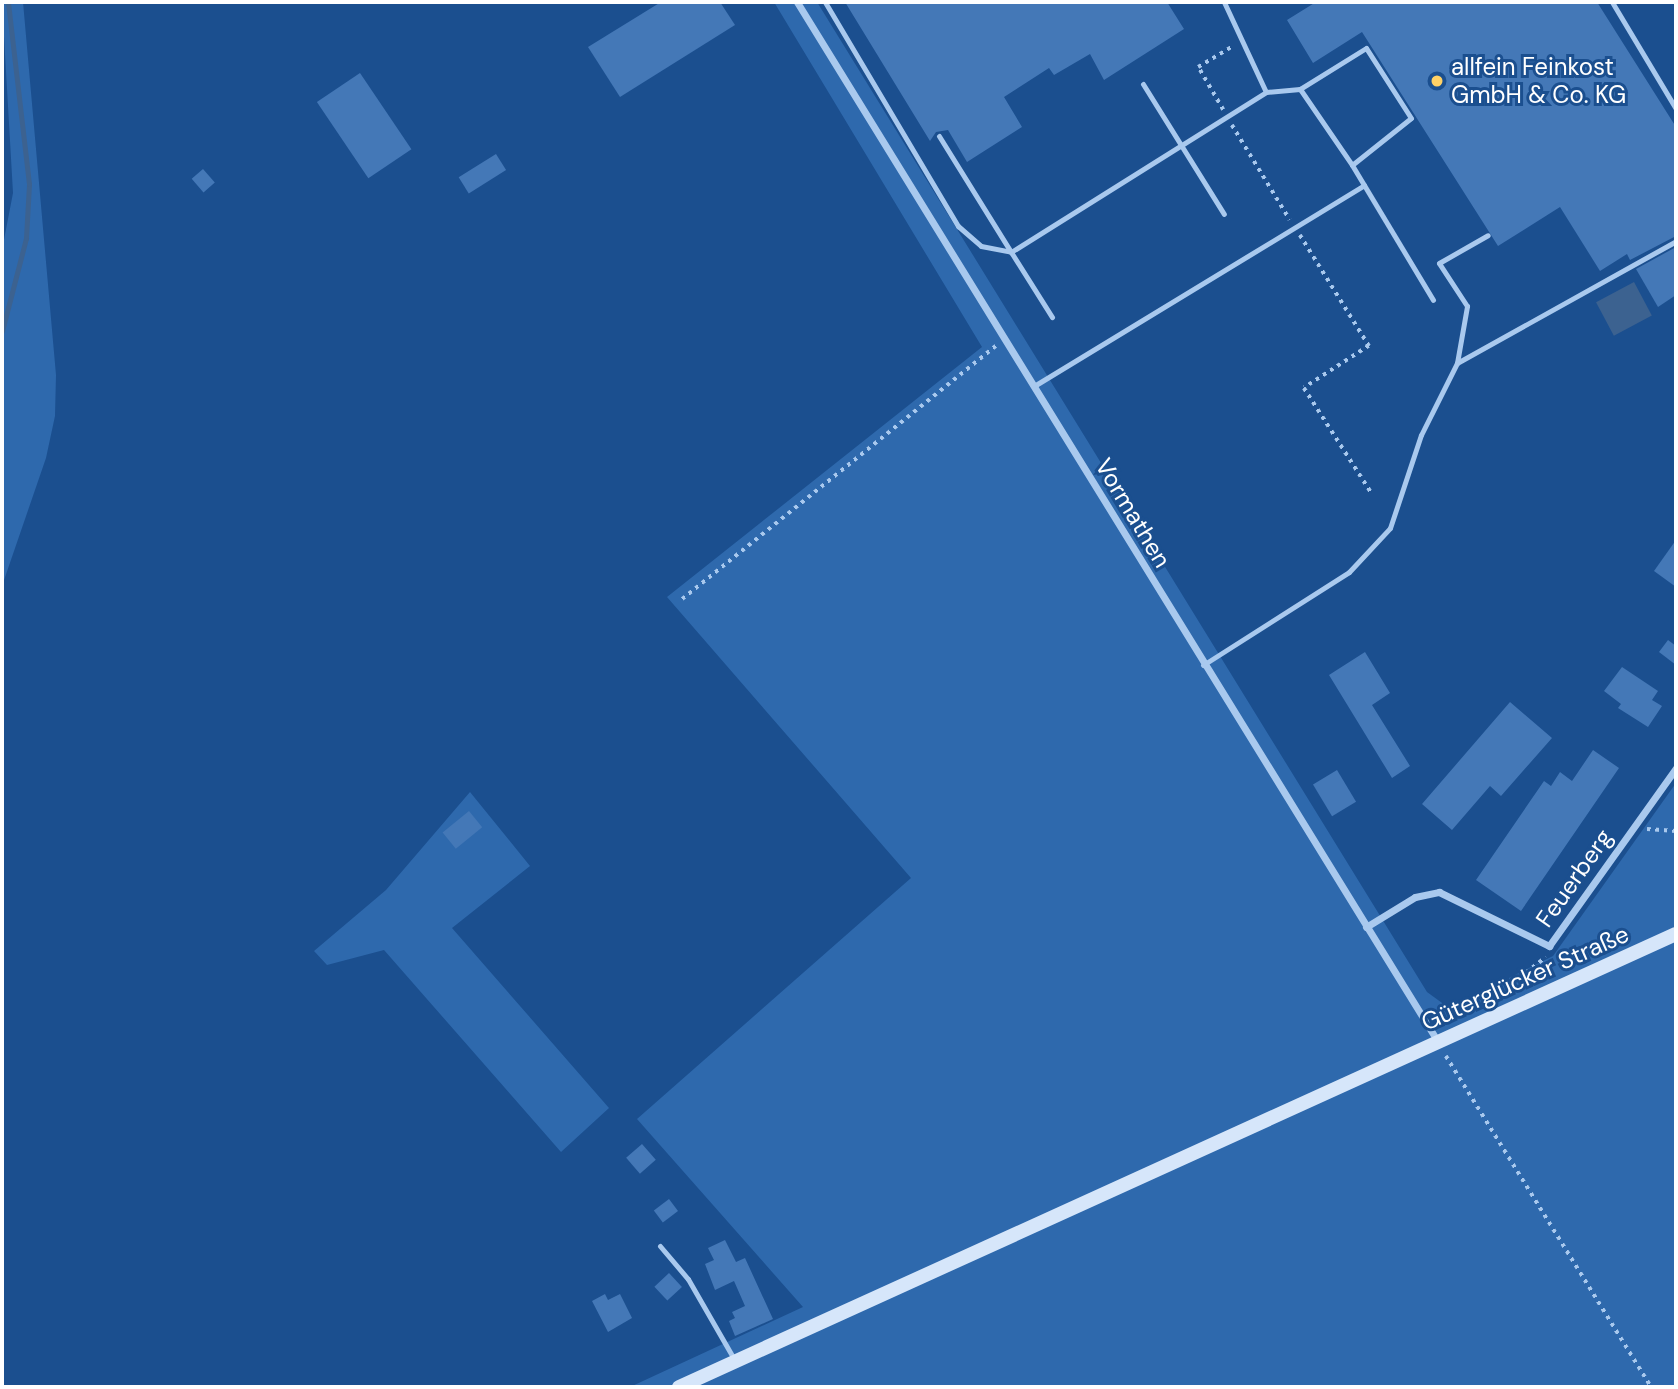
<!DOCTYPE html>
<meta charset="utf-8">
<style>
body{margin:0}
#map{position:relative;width:1678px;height:1389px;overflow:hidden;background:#1b4f8f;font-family:"DM Sans",sans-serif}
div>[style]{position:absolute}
.green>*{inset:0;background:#2e69ad}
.water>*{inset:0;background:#3c6290;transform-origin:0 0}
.stream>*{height:5px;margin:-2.5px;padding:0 2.5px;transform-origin:2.5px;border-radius:2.5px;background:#3c6290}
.building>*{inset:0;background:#4478b7;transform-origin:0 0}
.path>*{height:3.5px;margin-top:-1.75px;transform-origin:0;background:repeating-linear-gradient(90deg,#a9c9ee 0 3.5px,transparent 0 8.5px)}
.lane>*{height:5px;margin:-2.5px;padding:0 2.5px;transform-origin:2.5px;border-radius:2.5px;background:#a9c9ee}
.street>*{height:7px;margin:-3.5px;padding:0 3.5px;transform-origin:3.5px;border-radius:3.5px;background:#a9c9ee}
.secondary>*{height:14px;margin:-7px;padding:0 7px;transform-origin:7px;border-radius:7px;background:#d6e6fa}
.dots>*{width:19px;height:19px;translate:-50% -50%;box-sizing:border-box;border:4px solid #1b4f8f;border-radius:50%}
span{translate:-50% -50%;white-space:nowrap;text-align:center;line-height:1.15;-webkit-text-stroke:6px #1b4f8f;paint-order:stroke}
.poi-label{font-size:24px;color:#fff}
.left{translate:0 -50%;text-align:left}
.street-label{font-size:24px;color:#fff}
.frame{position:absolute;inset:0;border:4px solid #fff;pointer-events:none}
</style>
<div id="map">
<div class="green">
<i style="clip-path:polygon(2px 2px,23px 2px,56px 375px,55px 416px,46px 458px,2px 586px,2px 250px,13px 193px)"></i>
<i style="clip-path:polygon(774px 2px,817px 2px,1427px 992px,1449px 1008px,1553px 956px,1676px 783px,1676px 1387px,630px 1387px,803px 1307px,637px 1119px,911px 878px,667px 597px,982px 347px)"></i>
<i style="clip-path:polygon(470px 792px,530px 866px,452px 928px,609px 1108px,561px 1152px,384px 950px,327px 965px,314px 951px,386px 890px)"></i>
</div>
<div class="water">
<i style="left:1634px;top:282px;width:38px;height:43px;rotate:62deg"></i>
</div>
<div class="stream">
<i style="left:2px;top:331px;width:96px;rotate:-75.5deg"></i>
<i style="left:26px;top:238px;width:54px;rotate:-86.8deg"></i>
<i style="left:29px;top:184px;width:183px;rotate:-96.6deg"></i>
</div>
<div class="building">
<i style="clip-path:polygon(661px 2px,720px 2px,735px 25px,620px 97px,588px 47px)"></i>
<i style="clip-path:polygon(845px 2px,1167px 2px,1184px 29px,1104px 80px,1090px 54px,1054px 75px,1049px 68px,1004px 97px,1022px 127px,967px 162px,948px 130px,936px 132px,930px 141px)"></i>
<i style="clip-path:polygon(1316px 2px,1597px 2px,1676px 127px,1676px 236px,1630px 260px,1627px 254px,1600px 271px,1560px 207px,1498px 246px,1362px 32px,1313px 63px,1287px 20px)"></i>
<i style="left:360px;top:73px;width:92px;height:52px;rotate:56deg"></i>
<i style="left:496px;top:154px;width:19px;height:44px;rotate:58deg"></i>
<i style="left:203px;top:169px;width:18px;height:15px;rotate:49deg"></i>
<i style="clip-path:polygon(1676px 247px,1676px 295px,1658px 307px,1636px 269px)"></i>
<i style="clip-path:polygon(1676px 540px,1676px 587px,1654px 571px)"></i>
<i style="clip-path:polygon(1668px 640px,1676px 646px,1676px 665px,1659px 652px)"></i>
<i style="clip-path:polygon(1365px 652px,1390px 693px,1372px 705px,1410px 766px,1392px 778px,1329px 675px)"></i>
<i style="clip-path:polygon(1622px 667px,1658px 691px,1652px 700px,1662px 706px,1648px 727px,1618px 708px,1621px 704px,1604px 691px)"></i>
<i style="clip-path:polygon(1510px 702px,1552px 738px,1501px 796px,1490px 786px,1452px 830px,1422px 804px)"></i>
<i style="clip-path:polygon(1593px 750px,1619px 768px,1521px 911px,1476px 880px,1544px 781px,1551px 786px,1560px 772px,1572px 781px)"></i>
<i style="left:1337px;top:770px;width:37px;height:28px;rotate:59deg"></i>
<i style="left:469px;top:811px;width:21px;height:34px;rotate:51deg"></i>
<i style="left:642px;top:1144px;width:21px;height:21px;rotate:49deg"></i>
<i style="left:669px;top:1199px;width:15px;height:19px;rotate:53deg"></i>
<i style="clip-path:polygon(725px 1240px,736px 1262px,745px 1258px,773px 1319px,735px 1336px,729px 1321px,735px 1318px,732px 1312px,745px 1306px,734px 1281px,715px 1290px,705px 1264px,714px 1260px,708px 1248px)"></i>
<i style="left:669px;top:1273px;width:19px;height:20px;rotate:47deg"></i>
<i style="clip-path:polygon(605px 1294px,608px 1300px,620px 1294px,632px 1318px,608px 1332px,592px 1301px)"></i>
</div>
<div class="path">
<i style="left:1223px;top:110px;width:50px;rotate:-120.2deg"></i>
<i style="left:1198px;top:67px;width:41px;rotate:-31deg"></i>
<i style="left:1232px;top:125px;width:111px;rotate:58.6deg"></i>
<i style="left:1300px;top:235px;width:131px;rotate:58.1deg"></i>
<i style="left:1369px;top:346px;width:77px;rotate:147.1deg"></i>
<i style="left:1304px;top:388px;width:126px;rotate:57.3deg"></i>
<i style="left:682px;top:599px;width:403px;rotate:-38.9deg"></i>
<i style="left:1647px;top:829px;width:29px;rotate:4deg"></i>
<i style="left:1492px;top:999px;width:68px;rotate:-37.9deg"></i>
<i style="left:1446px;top:1056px;width:389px;rotate:58.2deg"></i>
</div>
<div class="lane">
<i style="left:825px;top:2px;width:261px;rotate:59.3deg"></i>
<i style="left:958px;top:226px;width:30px;rotate:41deg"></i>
<i style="left:981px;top:246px;width:31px;rotate:11deg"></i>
<i style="left:1011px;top:252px;width:77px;rotate:57.8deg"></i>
<i style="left:1224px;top:2px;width:99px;rotate:65deg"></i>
<i style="left:1612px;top:2px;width:125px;rotate:59.1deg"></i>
<i style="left:1143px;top:84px;width:153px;rotate:58.1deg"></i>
<i style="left:939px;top:136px;width:137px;rotate:58.2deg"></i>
<i style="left:1011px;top:252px;width:301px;rotate:-32.1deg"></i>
<i style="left:1266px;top:92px;width:34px;rotate:-5deg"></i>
<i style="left:1364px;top:185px;width:134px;rotate:59deg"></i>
<i style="left:1457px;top:363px;width:251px;rotate:-29.1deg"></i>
<i style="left:1034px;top:386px;width:386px;rotate:-31.3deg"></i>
<i style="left:1364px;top:185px;width:23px;rotate:-121deg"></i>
<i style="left:1352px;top:165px;width:75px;rotate:-38.5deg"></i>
<i style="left:1411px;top:118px;width:83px;rotate:-122.7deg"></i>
<i style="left:1366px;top:48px;width:78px;rotate:148.2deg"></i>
<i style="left:1300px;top:89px;width:92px;rotate:55.6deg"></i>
<i style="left:1203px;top:665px;width:173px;rotate:-32.5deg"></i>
<i style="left:1349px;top:572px;width:60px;rotate:-47deg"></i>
<i style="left:1390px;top:528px;width:98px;rotate:-71.6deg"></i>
<i style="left:1421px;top:435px;width:80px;rotate:-63.4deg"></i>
<i style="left:1457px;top:363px;width:58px;rotate:-80deg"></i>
<i style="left:1467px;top:306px;width:51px;rotate:-123.1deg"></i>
<i style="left:1439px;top:263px;width:56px;rotate:-29.7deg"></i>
<i style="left:660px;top:1246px;width:43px;rotate:49.7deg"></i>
<i style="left:688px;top:1279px;width:92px;rotate:60.1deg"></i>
</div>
<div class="street">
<i style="left:797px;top:2px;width:1222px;rotate:58.35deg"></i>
<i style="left:1366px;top:927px;width:57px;rotate:-31.5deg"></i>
<i style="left:1415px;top:897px;width:25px;rotate:-12deg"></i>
<i style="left:1439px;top:892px;width:123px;rotate:26.1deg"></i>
<i style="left:1549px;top:946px;width:219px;rotate:-54.5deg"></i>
</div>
<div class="secondary">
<i style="left:679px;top:1387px;width:1095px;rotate:-24.44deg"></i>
</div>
<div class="dots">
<i style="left:1437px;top:81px;background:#ffd166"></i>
</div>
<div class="poi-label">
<span class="left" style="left:1451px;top:81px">allfein Feinkost<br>GmbH &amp; Co. KG</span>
</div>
<div class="street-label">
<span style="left:1133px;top:513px;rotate:59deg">Vormathen</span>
<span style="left:1574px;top:878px;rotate:-55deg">Feuerberg</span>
<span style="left:1525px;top:978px;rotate:-24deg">Güterglücker Straße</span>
</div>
<div class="frame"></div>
</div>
